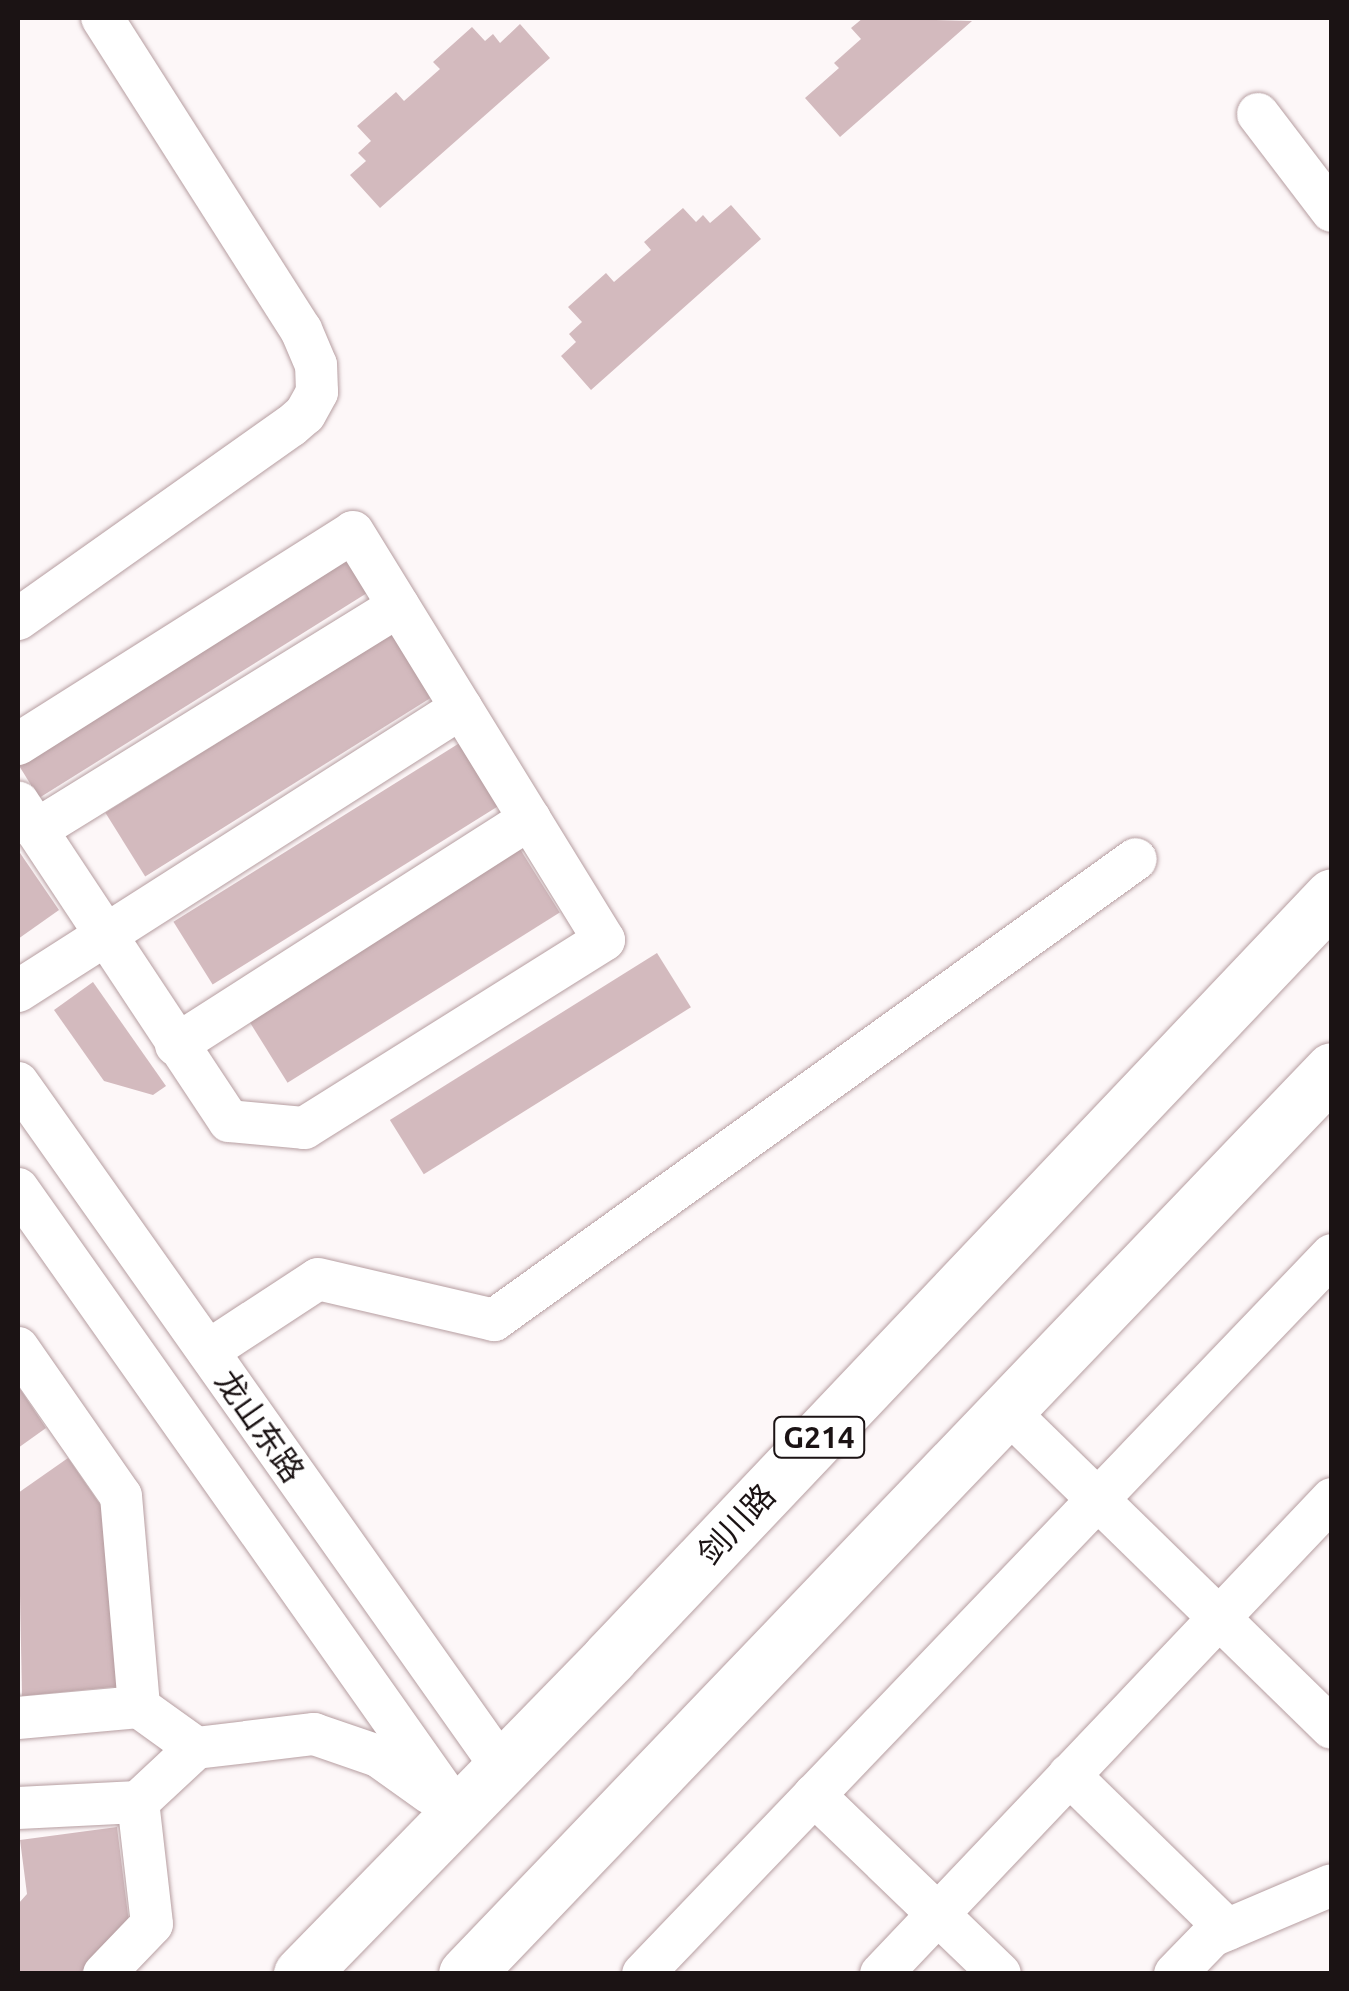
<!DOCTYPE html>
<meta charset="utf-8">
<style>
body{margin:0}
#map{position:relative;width:1349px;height:1991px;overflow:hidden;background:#fdf7f8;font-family:Ubuntu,"Noto Sans SC",sans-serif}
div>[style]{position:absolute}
.building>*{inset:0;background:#d3babe;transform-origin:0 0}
.roads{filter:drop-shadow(0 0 2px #b69ea1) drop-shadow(0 0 2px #b69ea1)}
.minor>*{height:42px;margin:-21px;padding:0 21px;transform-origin:21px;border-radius:21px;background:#fff}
.highway>*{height:55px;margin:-27.5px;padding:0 27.5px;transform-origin:27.5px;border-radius:27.5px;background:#fff}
span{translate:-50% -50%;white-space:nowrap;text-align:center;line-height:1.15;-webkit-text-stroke:8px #fff;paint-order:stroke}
.shield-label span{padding:2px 8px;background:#fff;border:2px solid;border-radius:8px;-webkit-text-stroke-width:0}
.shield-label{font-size:30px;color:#1b1314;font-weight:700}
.street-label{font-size:32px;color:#1b1314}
.frame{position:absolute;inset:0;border:20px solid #1b1314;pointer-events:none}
</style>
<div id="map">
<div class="building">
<i style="clip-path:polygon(863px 18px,972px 21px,840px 137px,805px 98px,839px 68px,834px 63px,861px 39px,851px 28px)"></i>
<i style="clip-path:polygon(520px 24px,550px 58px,380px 208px,350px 175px,366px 161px,358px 153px,371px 141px,357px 126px,396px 92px,404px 101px,440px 69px,433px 62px,472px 27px,485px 41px,493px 34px,500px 43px)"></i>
<i style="clip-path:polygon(731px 205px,761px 239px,591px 390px,561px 356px,576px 342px,569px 334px,582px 322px,568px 307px,606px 273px,614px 282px,651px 250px,644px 242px,683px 208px,696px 222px,703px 215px,710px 223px)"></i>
<i style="clip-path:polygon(341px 551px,367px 593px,39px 798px,18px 764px)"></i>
<i style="left:398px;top:630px;width:75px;height:345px;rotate:58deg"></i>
<i style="left:466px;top:739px;width:74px;height:345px;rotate:58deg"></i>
<i style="left:520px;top:849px;width:75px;height:321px;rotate:58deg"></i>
<i style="clip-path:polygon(18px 850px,59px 910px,18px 939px)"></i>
<i style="left:657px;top:953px;width:64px;height:315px;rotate:58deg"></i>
<i style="clip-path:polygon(93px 982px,166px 1086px,153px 1095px,104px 1081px,54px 1010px)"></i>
<i style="clip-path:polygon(18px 1386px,46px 1428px,18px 1448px)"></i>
<i style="clip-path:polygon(68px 1458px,106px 1513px,123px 1686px,22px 1696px,18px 1493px)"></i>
<i style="clip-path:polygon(117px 1827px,129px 1923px,79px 1974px,18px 1974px,18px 1904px,27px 1894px,20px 1840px)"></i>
</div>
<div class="roads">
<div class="minor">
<i style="left:1258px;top:114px;width:122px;rotate:52.7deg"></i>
<i style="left:18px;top:619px;width:334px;rotate:-35.3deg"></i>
<i style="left:291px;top:426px;width:18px;rotate:-41deg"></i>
<i style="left:305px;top:414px;width:25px;rotate:-61deg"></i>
<i style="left:317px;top:392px;width:27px;rotate:-92deg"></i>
<i style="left:316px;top:365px;width:38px;rotate:-113deg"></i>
<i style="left:301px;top:330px;width:370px;rotate:-122.5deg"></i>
<i style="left:18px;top:744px;width:396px;rotate:-32.3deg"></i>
<i style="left:353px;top:532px;width:479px;rotate:58.4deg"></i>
<i style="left:604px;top:940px;width:354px;rotate:147.9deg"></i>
<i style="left:304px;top:1128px;width:75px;rotate:-174.7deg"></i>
<i style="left:229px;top:1121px;width:382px;rotate:-123.5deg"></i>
<i style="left:36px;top:830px;width:426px;rotate:-31.7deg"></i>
<i style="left:18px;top:991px;width:526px;rotate:-32.57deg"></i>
<i style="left:176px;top:1045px;width:420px;rotate:-32.6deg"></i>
<i style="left:18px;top:1083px;width:840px;rotate:54.74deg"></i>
<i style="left:18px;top:1189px;width:765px;rotate:54.79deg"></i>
<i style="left:18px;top:1348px;width:180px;rotate:55.2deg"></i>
<i style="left:121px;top:1496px;width:212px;rotate:85.1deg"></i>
<i style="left:208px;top:1351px;width:131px;rotate:-33.2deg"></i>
<i style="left:318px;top:1279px;width:181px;rotate:13.1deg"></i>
<i style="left:494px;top:1320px;width:790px;rotate:-35.68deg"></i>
<i style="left:1006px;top:1410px;width:455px;rotate:44.3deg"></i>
<i style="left:18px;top:1718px;width:121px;rotate:-5.2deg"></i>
<i style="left:139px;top:1707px;width:70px;rotate:35.7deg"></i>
<i style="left:1069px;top:1775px;width:221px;rotate:44.3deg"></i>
<i style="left:814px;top:1795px;width:258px;rotate:43.9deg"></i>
<i style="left:18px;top:1808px;width:120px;rotate:-2.9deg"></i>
<i style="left:138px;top:1802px;width:79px;rotate:-43deg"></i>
<i style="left:196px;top:1748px;width:119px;rotate:-6.8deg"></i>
<i style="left:314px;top:1734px;width:68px;rotate:19deg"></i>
<i style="left:378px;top:1756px;width:64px;rotate:35.4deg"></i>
<i style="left:104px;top:1974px;width:69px;rotate:-46.2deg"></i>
<i style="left:152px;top:1924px;width:123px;rotate:-96.5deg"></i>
<i style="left:643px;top:1974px;width:996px;rotate:-46.22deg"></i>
<i style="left:881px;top:1974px;width:655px;rotate:-46.48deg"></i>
<i style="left:1175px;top:1974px;width:53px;rotate:-45.8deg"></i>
<i style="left:1212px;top:1936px;width:130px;rotate:-23deg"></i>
</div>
<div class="highway">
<i style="left:301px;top:1974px;width:441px;rotate:-45.7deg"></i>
<i style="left:609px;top:1658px;width:1050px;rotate:-46.5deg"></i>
<i style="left:466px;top:1974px;width:1252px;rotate:-46.23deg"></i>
</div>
</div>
<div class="shield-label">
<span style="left:819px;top:1437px">G214</span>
</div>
<div class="street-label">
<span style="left:260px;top:1426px;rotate:55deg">龙山东路</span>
<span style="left:736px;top:1524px;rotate:-47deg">剑川路</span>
</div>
<div class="frame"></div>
</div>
